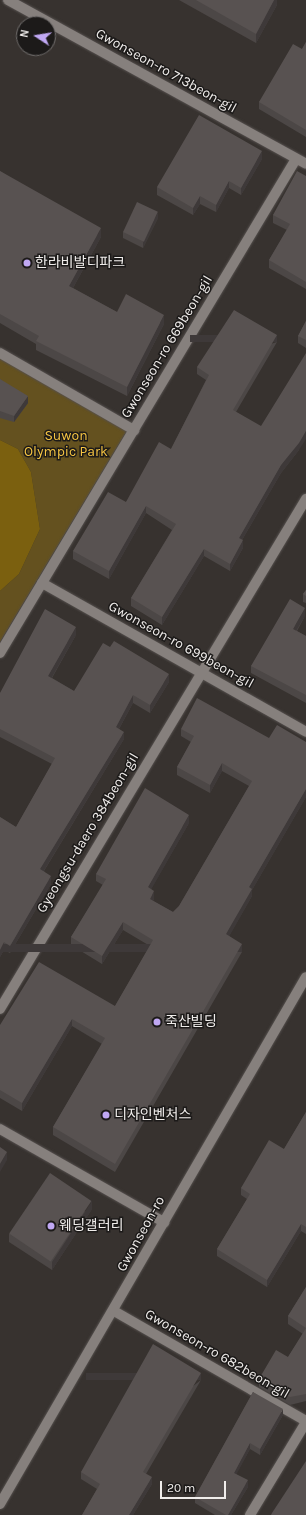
<!DOCTYPE html>
<meta charset="utf-8">
<style>
body{margin:0}
#map{position:relative;width:306px;height:1515px;overflow:hidden;background:#37322f;font-family:Karla,"Noto Sans KR",sans-serif}
div>[style]{position:absolute}
.green>*{inset:0;background:#64511f}
.forest>*{inset:0;background:#7b600f}
.roads{filter:drop-shadow(0 0 1px #55504e) drop-shadow(0 0 1px #55504e)}
.minor>*{height:10px;margin:-5px;padding:0 5px;transform-origin:5px;border-radius:5px;background:#86807d}
.wall>*{inset:0;background:#4c4746}
.shaded-wall>*{inset:0;background:#3e3939;transform-origin:0 0}
.building>*{inset:0;background:#585251;transform-origin:0 0}
.dots>*{width:11px;height:11px;translate:-50% -50%;box-sizing:border-box;border:2px solid #1c1a19;border-radius:50%}
span{translate:-50% -50%;white-space:nowrap;text-align:center;line-height:1.15;-webkit-text-stroke:3px #1c1a19;paint-order:stroke}
.street-label{font-size:14px;color:#f0edeb}
.poi-label{font-size:14px;color:#f0edeb}
.left{translate:0 -50%;text-align:left}
.park-label{font-size:14px;color:#f6c542}
.north{position:absolute;left:16px;top:16px;width:40px;height:40px;box-sizing:border-box;background:#1c1a19;border:1px solid #716e6d;border-radius:50%;rotate:282deg;font-size:11px;font-weight:700;line-height:16px;text-align:center;color:#f0edeb}
.north::after{content:'';display:block;margin:auto;width:14px;height:18px;background:#c0a8f3;clip-path:polygon(50% 0,100% 100%,50% 72%,0 100%)}
.scale{position:absolute;left:160px;top:1481px;width:66px;height:18px;box-sizing:border-box;border:2px solid #f0edeb;border-top:0;padding-left:5px;font-size:12px;line-height:14px;white-space:nowrap;color:#f0edeb;-webkit-text-stroke:3px #1c1a19;paint-order:stroke}
</style>
<div id="map">
<div class="green">
<i style="clip-path:polygon(0 358px,129px 427px,0 642px,0 591px,19px 574px,40px 529px,31px 472px,18px 449px,0 440px)"></i>
</div>
<div class="forest">
<i style="clip-path:polygon(0 440px,18px 449px,31px 472px,40px 529px,19px 574px,0 591px)"></i>
</div>
<div class="roads">
<div class="minor">
<i style="left:8px;top:0;width:340px;rotate:28.8deg"></i>
<i style="left:0;top:353px;width:155px;rotate:29.9deg"></i>
<i style="left:42px;top:583px;width:303px;rotate:29.4deg"></i>
<i style="left:0;top:653px;width:576px;rotate:-59.07deg"></i>
<i style="left:0;top:1009px;width:595px;rotate:-59.04deg"></i>
<i style="left:0;top:1129px;width:189px;rotate:29.6deg"></i>
<i style="left:114px;top:1311px;width:221px;rotate:29.8deg"></i>
<i style="left:0;top:1504px;width:609px;rotate:-59.86deg"></i>
<i style="left:250px;top:1515px;width:109px;rotate:-58.9deg"></i>
</div>
</div>
<div class="wall">
<i style="clip-path:polygon(179px 0,277px 0,277px 5px,256px 43px)"></i>
<i style="clip-path:polygon(306px 42px,306px 137px,259px 109px,259px 102px,302px 49px)"></i>
<i style="clip-path:polygon(262px 159px,241px 195px,229px 188px,216px 212px,200px 204px,193px 215px,157px 195px,157px 187px)"></i>
<i style="clip-path:polygon(0 171px,101px 237px,73px 288px,117px 312px,164px 324px,127px 396px,36px 350px,36px 344px,0 323px)"></i>
<i style="clip-path:polygon(306px 176px,306px 289px,269px 268px,269px 260px,287px 230px,273px 223px,273px 215px)"></i>
<i style="clip-path:polygon(158px 218px,143px 248px,123px 238px,123px 232px)"></i>
<i style="clip-path:polygon(306px 321px,306px 348px,298px 343px,298px 336px)"></i>
<i style="clip-path:polygon(277px 342px,236px 412px,299px 450px,281px 473px,242px 540px,243px 548px,230px 571px,204px 556px,162px 625px,131px 606px,131px 598px,172px 530px,146px 513px,109px 579px,73px 559px,73px 551px,126px 502px,171px 449px,206px 380px,197px 374px,197px 367px)"></i>
<i style="clip-path:polygon(0 379px,28px 403px,14px 422px,0 418px)"></i>
<i style="clip-path:polygon(306px 590px,306px 603px,303px 602px,303px 594px)"></i>
<i style="clip-path:polygon(305px 616px,297px 631px,306px 636px,306px 703px,251px 673px,251px 666px)"></i>
<i style="clip-path:polygon(76px 635px,52px 678px,74px 691px,169px 682px,150px 713px,133px 703px,119px 729px,124px 739px,44px 871px,51px 884px,10px 953px,4px 950px,0 957px,0 817px,16px 827px,52px 764px,0 737px,0 693px)"></i>
<i style="clip-path:polygon(181px 729px,306px 742px,306px 797px,252px 890px,252px 896px,229px 936px,242px 952px,115px 1172px,53px 1135px,53px 1127px,102px 1044px,72px 1026px,22px 1111px,0 1098px,0 1025px,115px 1006px,150px 946px,123px 930px,102px 964px,71px 945px,71px 937px,103px 885px,96px 881px,96px 874px,189px 823px,151px 889px,154px 899px,153px 901px,173px 912px,179px 906px,249px 786px,222px 771px,210px 793px,177px 775px,177px 767px,191px 742px,181px 736px)"></i>
<i style="clip-path:polygon(306px 1112px,306px 1234px,301px 1231px,267px 1287px,217px 1256px,217px 1249px,247px 1199px,241px 1195px,241px 1188px,284px 1149px)"></i>
<i style="clip-path:polygon(92px 1209px,52px 1270px,9px 1242px,9px 1234px)"></i>
<i style="clip-path:polygon(306px 1287px,306px 1401px,290px 1405px,259px 1387px,259px 1379px,288px 1357px,303px 1334px,288px 1324px,288px 1316px)"></i>
<i style="clip-path:polygon(201px 1380px,146px 1474px,152px 1484px,133px 1515px,82px 1515px,97px 1489px,81px 1479px,81px 1472px)"></i>
<i style="clip-path:polygon(253px 1392px,283px 1415px,260px 1455px,250px 1449px,236px 1474px,248px 1487px,231px 1515px,215px 1515px,195px 1503px,195px 1497px)"></i>
</div>
<div class="shaded-wall">
<i style="clip-path:polygon(274px 0,277px 0,277px 5px,256px 43px,256px 34px)"></i>
<i style="clip-path:polygon(262px 151px,262px 159px,241px 195px,241px 188px)"></i>
<i style="clip-path:polygon(229px 181px,229px 188px,216px 212px,216px 205px)"></i>
<i style="clip-path:polygon(200px 196px,200px 204px,193px 215px,193px 208px)"></i>
<i style="clip-path:polygon(158px 212px,158px 218px,143px 248px,143px 241px)"></i>
<i style="clip-path:polygon(101px 228px,101px 237px,69px 295px,69px 286px)"></i>
<i style="clip-path:polygon(164px 315px,164px 324px,127px 396px,127px 387px)"></i>
<i style="left:277px;top:335px;width:7px;height:87px;rotate:90deg"></i>
<i style="clip-path:polygon(28px 396px,28px 403px,14px 422px,14px 416px)"></i>
<i style="clip-path:polygon(306px 431px,306px 439px,299px 450px,281px 473px,239px 545px,239px 538px,281px 465px)"></i>
<i style="clip-path:polygon(146px 506px,146px 513px,109px 579px,109px 571px)"></i>
<i style="clip-path:polygon(243px 540px,243px 548px,230px 571px,230px 564px)"></i>
<i style="clip-path:polygon(204px 549px,204px 556px,162px 625px,162px 617px)"></i>
<i style="clip-path:polygon(305px 608px,305px 616px,293px 636px,293px 629px)"></i>
<i style="clip-path:polygon(76px 627px,76px 635px,48px 684px,48px 676px)"></i>
<i style="clip-path:polygon(169px 674px,169px 682px,150px 713px,150px 705px)"></i>
<i style="clip-path:polygon(133px 695px,133px 703px,116px 734px,116px 727px)"></i>
<i style="clip-path:polygon(124px 732px,124px 739px,40px 877px,40px 869px)"></i>
<i style="clip-path:polygon(222px 763px,222px 771px,210px 793px,210px 785px)"></i>
<i style="clip-path:polygon(306px 789px,306px 797px,252px 890px,252px 896px,226px 942px,226px 934px,249px 887px)"></i>
<i style="clip-path:polygon(189px 815px,189px 823px,148px 895px,148px 887px)"></i>
<i style="clip-path:polygon(51px 876px,51px 884px,10px 953px,10px 946px)"></i>
<i style="clip-path:polygon(154px 891px,154px 899px,150px 907px,150px 899px)"></i>
<i style="clip-path:polygon(123px 922px,123px 930px,102px 964px,102px 956px)"></i>
<i style="clip-path:polygon(4px 942px,4px 950px,0 957px,0 950px)"></i>
<i style="left:242px;top:944px;width:8px;height:254px;rotate:90deg"></i>
<i style="clip-path:polygon(72px 1019px,72px 1026px,22px 1111px,22px 1103px)"></i>
<i style="clip-path:polygon(7px 1152px,7px 1160px,0 1172px,0 1164px)"></i>
<i style="clip-path:polygon(92px 1201px,92px 1209px,52px 1270px,52px 1262px)"></i>
<i style="clip-path:polygon(301px 1224px,301px 1231px,267px 1287px,267px 1280px)"></i>
<i style="left:201px;top:1373px;width:7px;height:115px;rotate:90deg"></i>
<i style="clip-path:polygon(283px 1409px,283px 1415px,260px 1455px,260px 1449px)"></i>
<i style="clip-path:polygon(250px 1443px,250px 1449px,234px 1479px,234px 1473px)"></i>
<i style="clip-path:polygon(152px 1477px,152px 1484px,133px 1515px,129px 1515px)"></i>
<i style="clip-path:polygon(248px 1480px,248px 1487px,231px 1515px,228px 1515px)"></i>
</div>
<div class="building">
<i style="clip-path:polygon(196px 0,274px 0,256px 34px)"></i>
<i style="clip-path:polygon(306px 42px,306px 130px,259px 102px,293px 44px,302px 49px)"></i>
<i style="clip-path:polygon(199px 115px,262px 151px,241px 188px,229px 181px,216px 205px,200px 196px,193px 208px,157px 187px)"></i>
<i style="clip-path:polygon(0 171px,101px 228px,69px 286px,117px 312px,126px 294px,164px 315px,127px 387px,36px 341px,39px 336px,0 314px)"></i>
<i style="clip-path:polygon(297px 171px,306px 176px,306px 282px,269px 260px,290px 224px,273px 215px)"></i>
<i style="left:137px;top:202px;width:23px;height:33px;rotate:25deg"></i>
<i style="clip-path:polygon(234px 310px,277px 335px,233px 410px,261px 426px,306px 353px,306px 431px,299px 443px,281px 465px,239px 538px,243px 540px,230px 564px,204px 549px,162px 617px,131px 598px,176px 524px,146px 506px,109px 571px,73px 551px,108px 492px,126px 502px,159px 442px,171px 449px,209px 375px,197px 367px)"></i>
<i style="clip-path:polygon(306px 321px,306px 340px,298px 336px)"></i>
<i style="clip-path:polygon(0 379px,28px 396px,14px 416px,0 411px)"></i>
<i style="clip-path:polygon(306px 590px,306px 596px,303px 594px)"></i>
<i style="clip-path:polygon(290px 599px,305px 608px,293px 629px,306px 636px,306px 695px,251px 666px)"></i>
<i style="clip-path:polygon(45px 609px,76px 627px,48px 676px,74px 691px,103px 643px,110px 647px,114px 641px,169px 674px,150px 705px,133px 695px,116px 727px,124px 732px,40px 869px,51px 876px,10px 946px,4px 942px,0 950px,0 817px,16px 827px,55px 758px,0 729px,0 693px)"></i>
<i style="clip-path:polygon(197px 698px,269px 738px,277px 725px,306px 742px,306px 789px,249px 887px,252px 889px,226px 934px,242px 944px,115px 1164px,53px 1127px,105px 1038px,72px 1019px,22px 1103px,0 1090px,0 1025px,39px 962px,115px 1006px,153px 940px,123px 922px,102px 956px,71px 937px,106px 879px,96px 874px,145px 788px,189px 815px,148px 887px,154px 891px,150px 899px,173px 912px,179px 906px,252px 781px,222px 763px,210px 785px,177px 767px,194px 736px,181px 729px)"></i>
<i style="clip-path:polygon(306px 1112px,306px 1227px,301px 1224px,267px 1280px,217px 1249px,250px 1194px,241px 1188px,269px 1140px,284px 1149px)"></i>
<i style="clip-path:polygon(0 1147px,7px 1152px,0 1164px)"></i>
<i style="left:50px;top:1173px;width:50px;height:73px;rotate:34deg"></i>
<i style="clip-path:polygon(306px 1287px,306px 1328px,288px 1316px)"></i>
<i style="clip-path:polygon(306px 1328px,306px 1394px,290px 1397px,259px 1379px,276px 1350px,288px 1357px)"></i>
<i style="clip-path:polygon(153px 1344px,201px 1373px,143px 1472px,152px 1477px,129px 1515px,82px 1515px,100px 1484px,81px 1472px)"></i>
<i style="clip-path:polygon(253px 1392px,283px 1409px,260px 1449px,250px 1443px,234px 1473px,248px 1480px,228px 1515px,226px 1515px,195px 1497px)"></i>
<i style="clip-path:polygon(306px 1461px,306px 1515px,271px 1515px,272px 1513px)"></i>
</div>
<div class="dots">
<i style="left:27px;top:263px;background:#c0a8f3"></i>
<i style="left:157px;top:1022px;background:#c0a8f3"></i>
<i style="left:106px;top:1115px;background:#c0a8f3"></i>
<i style="left:51px;top:1226px;background:#c0a8f3"></i>
</div>
<div class="street-label">
<span style="left:166px;top:71px;rotate:29deg">Gwonseon-ro 713beon-gil</span>
<span style="left:167px;top:347px;rotate:-59deg">Gwonseon-ro 669beon-gil</span>
<span style="left:181px;top:645px;rotate:29deg">Gwonseon-ro 699beon-gil</span>
<span style="left:88px;top:833px;rotate:-59deg">Gyeongsu-daero 384beon-gil</span>
<span style="left:141px;top:1234px;rotate:-61deg">Gwonseon-ro</span>
<span style="left:217px;top:1354px;rotate:30deg">Gwonseon-ro 682beon-gil</span>
</div>
<div class="poi-label">
<span class="left" style="left:35px;top:263px">한라비발디파크</span>
<span class="left" style="left:165px;top:1022px">죽산빌딩</span>
<span class="left" style="left:114px;top:1115px">디자인벤처스</span>
<span class="left" style="left:59px;top:1226px">웨딩갤러리</span>
</div>
<div class="park-label">
<span style="left:66px;top:444px">Suwon<br>Olympic Park</span>
</div>
<div class="north">N</div>
<div class="scale">20 m</div>
</div>
